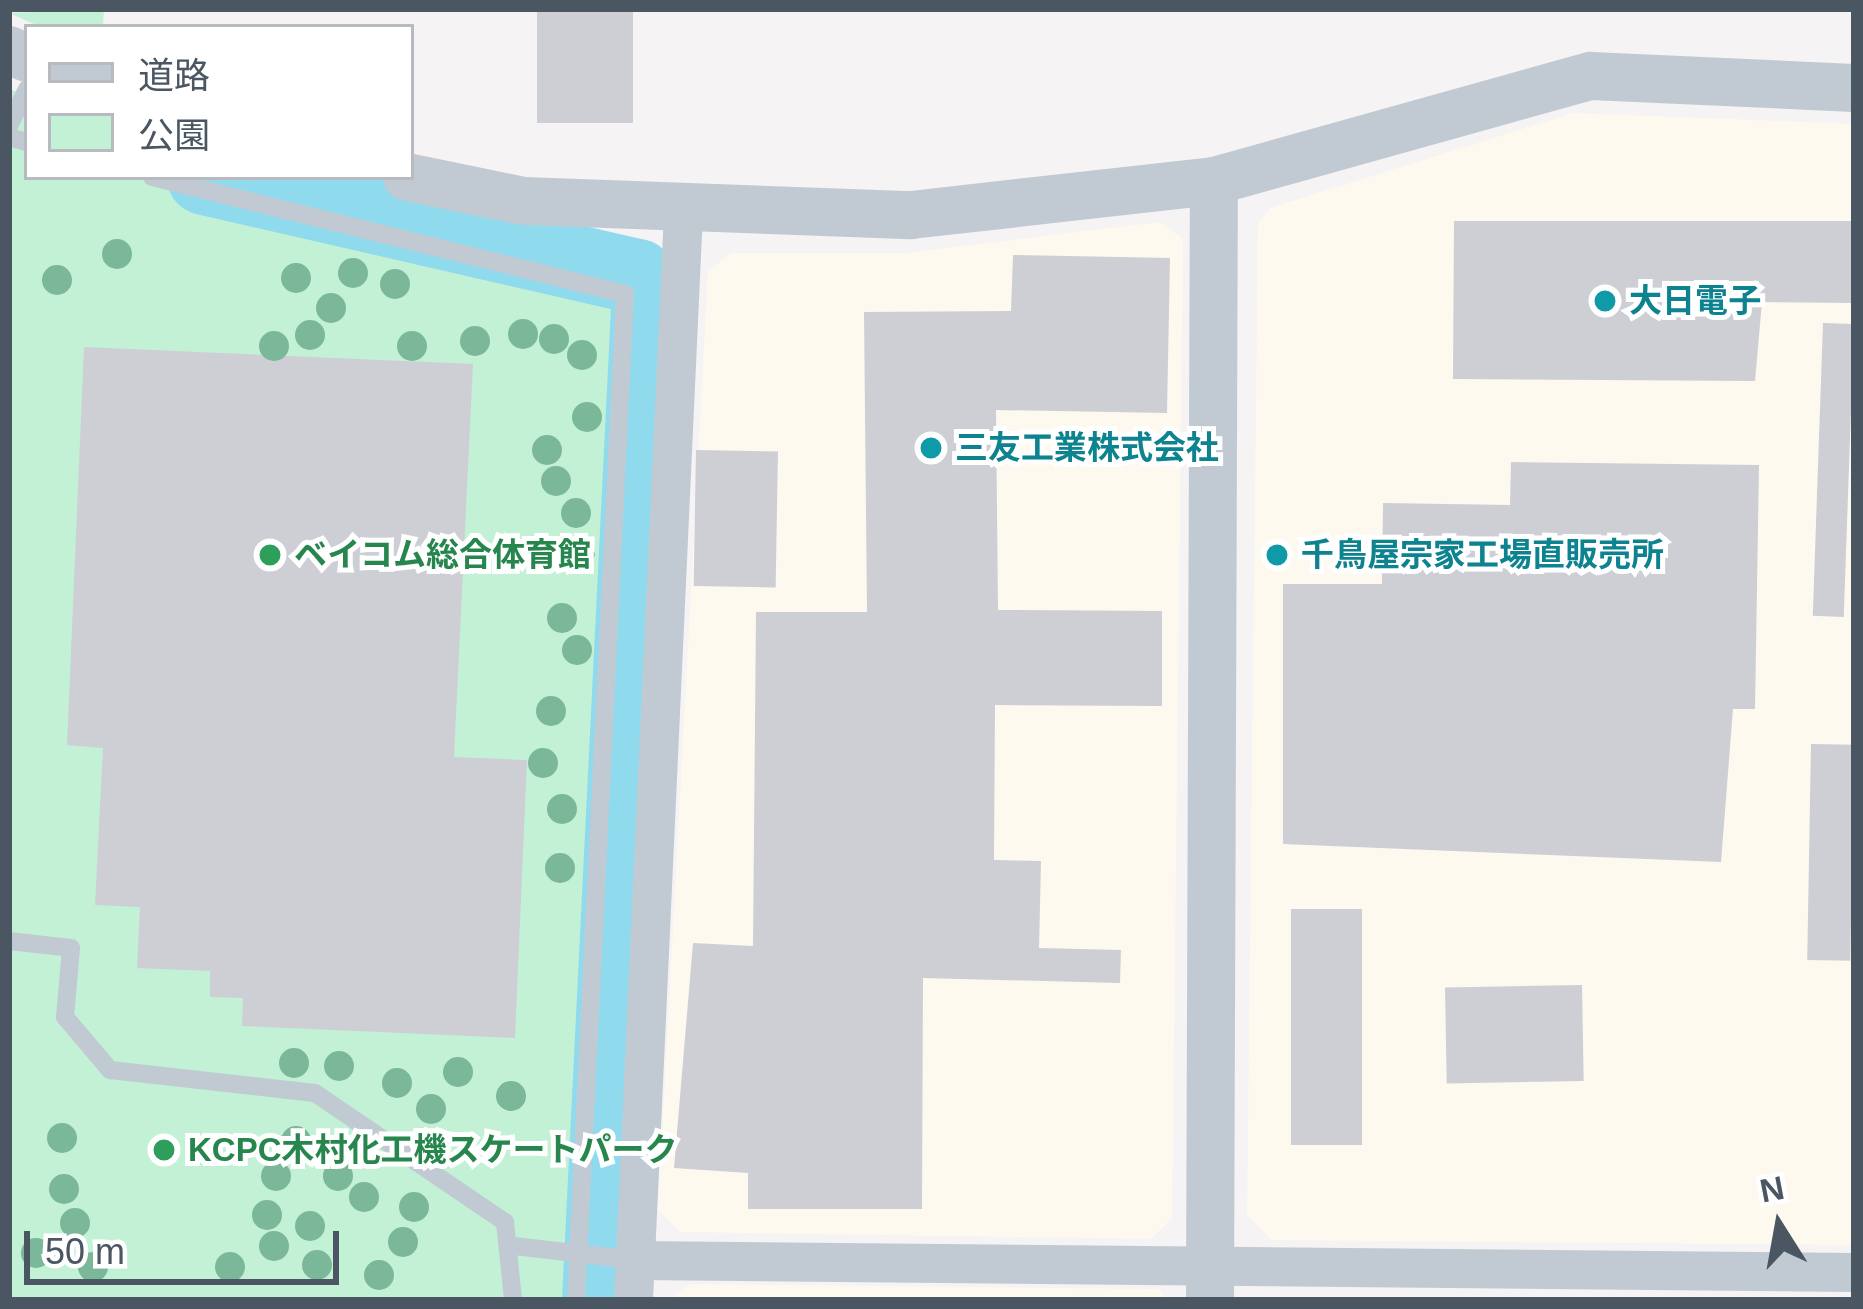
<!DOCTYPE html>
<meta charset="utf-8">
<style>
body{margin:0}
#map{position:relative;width:1863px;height:1309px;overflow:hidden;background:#f5f3f3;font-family:Arial,"Noto Sans JP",sans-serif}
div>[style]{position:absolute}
.commercial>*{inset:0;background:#fdf9ef}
.green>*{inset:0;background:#c3f1d5}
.river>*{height:75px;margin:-37.5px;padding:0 37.5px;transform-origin:37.5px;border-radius:37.5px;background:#90daee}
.building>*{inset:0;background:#cdcfd5;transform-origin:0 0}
.service>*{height:18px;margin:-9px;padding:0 9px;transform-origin:9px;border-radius:9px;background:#c1cad2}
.minor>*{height:39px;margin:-19.5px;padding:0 19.5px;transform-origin:19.5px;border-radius:19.5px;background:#c1cad2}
.tertiary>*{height:48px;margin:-24px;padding:0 24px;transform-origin:24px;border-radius:24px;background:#c1cad2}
.trees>*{width:30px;height:30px;margin:-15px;border-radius:50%;background:#7bb799}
.dots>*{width:33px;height:33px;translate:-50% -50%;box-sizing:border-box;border:6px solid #fff;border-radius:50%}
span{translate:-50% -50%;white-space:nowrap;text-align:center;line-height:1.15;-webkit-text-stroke:10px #fff;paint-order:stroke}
.culture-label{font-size:33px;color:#0d838f;font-weight:700}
.left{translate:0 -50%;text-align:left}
.leisure-label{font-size:33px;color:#27864d;font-weight:700}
.frame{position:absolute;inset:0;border:12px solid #4a5661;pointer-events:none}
.legend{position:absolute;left:24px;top:24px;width:390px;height:156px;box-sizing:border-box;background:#fff;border:3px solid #b7bbc0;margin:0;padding:15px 21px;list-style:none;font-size:36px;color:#4a5661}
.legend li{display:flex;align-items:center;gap:24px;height:60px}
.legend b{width:60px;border:3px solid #b7bbc0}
.north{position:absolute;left:1719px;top:1165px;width:120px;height:120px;-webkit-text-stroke:9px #fff;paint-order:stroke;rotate:349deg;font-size:33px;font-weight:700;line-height:48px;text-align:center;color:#4a5661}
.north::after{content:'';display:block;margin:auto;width:42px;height:54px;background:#4a5661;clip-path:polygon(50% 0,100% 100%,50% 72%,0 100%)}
.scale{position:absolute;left:24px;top:1231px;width:315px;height:54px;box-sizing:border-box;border:6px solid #4a5661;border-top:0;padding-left:15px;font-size:36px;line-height:42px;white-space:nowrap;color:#4a5661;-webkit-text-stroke:9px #fff;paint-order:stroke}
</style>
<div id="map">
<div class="commercial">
<i style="clip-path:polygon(1573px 113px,1854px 124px,1854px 1245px,1271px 1240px,1247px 1214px,1258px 224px,1270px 208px)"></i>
<i style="clip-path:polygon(1160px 222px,1183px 239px,1172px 1219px,1151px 1239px,680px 1232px,658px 1210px,708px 271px,731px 253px,906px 253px)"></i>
<i style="clip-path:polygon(690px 1284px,1158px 1289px,1168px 1300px,670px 1300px)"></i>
</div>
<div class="green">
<i style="clip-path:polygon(104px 9px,103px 27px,41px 27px,9px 13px)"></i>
<i style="clip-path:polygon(9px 89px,27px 95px,27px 177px,247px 177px,453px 231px,641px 261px,650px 278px,632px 791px,587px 1300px,9px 1300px)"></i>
</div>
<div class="river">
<i style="left:204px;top:177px;width:444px;rotate:12.9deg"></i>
<i style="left:637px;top:276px;width:17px;rotate:45deg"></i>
<i style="left:649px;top:288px;width:1013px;rotate:92.83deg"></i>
</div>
<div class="building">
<i style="left:537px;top:9px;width:96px;height:114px"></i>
<i style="clip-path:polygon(1454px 221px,1854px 221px,1854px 303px,1762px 302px,1755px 381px,1453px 379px)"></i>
<i style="clip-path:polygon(1013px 255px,1170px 258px,1167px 413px,996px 410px,998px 610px,1162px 611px,1162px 706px,995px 705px,994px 860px,1041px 861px,1039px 948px,1121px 950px,1120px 983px,923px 978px,922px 1209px,748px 1209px,748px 1173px,674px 1168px,693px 943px,753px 946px,756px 612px,867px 612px,864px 312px,1011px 311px)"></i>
<i style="left:1823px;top:323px;width:31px;height:293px;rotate:2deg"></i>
<i style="clip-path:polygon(84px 347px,473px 364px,454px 757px,527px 760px,515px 1038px,242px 1026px,243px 998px,210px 997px,210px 971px,137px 968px,140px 907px,95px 905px,103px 748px,67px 745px)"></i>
<i style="left:696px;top:450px;width:82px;height:136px;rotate:1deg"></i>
<i style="clip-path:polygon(1511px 462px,1759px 465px,1755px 709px,1733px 709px,1721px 862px,1283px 844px,1283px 584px,1382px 584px,1383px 503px,1510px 505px)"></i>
<i style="left:1811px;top:744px;width:43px;height:216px;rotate:1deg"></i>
<i style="left:1291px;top:909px;width:71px;height:236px"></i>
<i style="left:1582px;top:985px;width:96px;height:137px;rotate:89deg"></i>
</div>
<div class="service">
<i style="left:9px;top:126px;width:41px;rotate:-64.1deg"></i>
<i style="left:9px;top:137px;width:19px;rotate:16deg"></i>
<i style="left:152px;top:177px;width:487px;rotate:13.9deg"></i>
<i style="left:625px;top:294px;width:1007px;rotate:92.79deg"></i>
<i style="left:9px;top:941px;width:62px;rotate:6.4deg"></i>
<i style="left:71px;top:948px;width:69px;rotate:95deg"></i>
<i style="left:65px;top:1017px;width:70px;rotate:49.7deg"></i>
<i style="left:110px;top:1070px;width:206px;rotate:6.4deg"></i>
<i style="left:315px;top:1093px;width:230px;rotate:34.2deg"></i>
<i style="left:505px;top:1222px;width:78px;rotate:84.1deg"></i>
<i style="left:514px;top:1246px;width:122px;rotate:6.6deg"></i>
</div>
<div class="minor">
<i style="left:635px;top:1260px;width:1219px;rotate:0.56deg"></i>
<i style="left:633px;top:1300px;width:1088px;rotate:-87.37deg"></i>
</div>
<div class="tertiary">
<i style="left:9px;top:50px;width:20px;rotate:24deg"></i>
<i style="left:407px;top:177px;width:119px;rotate:11.6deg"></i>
<i style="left:524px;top:201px;width:387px;rotate:2.1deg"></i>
<i style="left:911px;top:215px;width:305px;rotate:-6.4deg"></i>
<i style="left:1214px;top:181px;width:391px;rotate:-15.6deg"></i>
<i style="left:1591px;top:76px;width:263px;rotate:2.6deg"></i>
<i style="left:1210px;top:1300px;width:1119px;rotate:-89.8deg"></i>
</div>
<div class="trees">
<i style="left:117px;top:254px"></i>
<i style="left:353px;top:273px"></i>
<i style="left:296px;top:278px"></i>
<i style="left:57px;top:280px"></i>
<i style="left:395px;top:284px"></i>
<i style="left:331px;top:308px"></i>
<i style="left:523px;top:334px"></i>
<i style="left:310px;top:335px"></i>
<i style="left:554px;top:339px"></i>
<i style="left:475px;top:341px"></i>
<i style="left:274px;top:346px"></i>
<i style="left:412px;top:346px"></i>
<i style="left:582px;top:355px"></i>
<i style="left:587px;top:417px"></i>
<i style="left:547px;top:450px"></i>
<i style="left:556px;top:481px"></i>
<i style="left:576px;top:513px"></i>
<i style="left:580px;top:552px"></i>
<i style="left:562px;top:618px"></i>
<i style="left:577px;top:650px"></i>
<i style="left:551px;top:711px"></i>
<i style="left:543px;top:763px"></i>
<i style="left:562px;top:809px"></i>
<i style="left:560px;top:868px"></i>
<i style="left:294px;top:1063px"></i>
<i style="left:339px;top:1066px"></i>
<i style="left:458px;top:1072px"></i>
<i style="left:397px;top:1083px"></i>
<i style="left:511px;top:1096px"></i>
<i style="left:431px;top:1109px"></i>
<i style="left:62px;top:1138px"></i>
<i style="left:296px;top:1141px"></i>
<i style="left:276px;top:1176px"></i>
<i style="left:338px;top:1176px"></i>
<i style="left:64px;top:1189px"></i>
<i style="left:364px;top:1197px"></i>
<i style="left:414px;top:1207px"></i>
<i style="left:267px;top:1215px"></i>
<i style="left:75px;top:1223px"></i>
<i style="left:310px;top:1226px"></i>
<i style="left:403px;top:1242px"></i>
<i style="left:274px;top:1246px"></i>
<i style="left:36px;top:1253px"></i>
<i style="left:317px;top:1265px"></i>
<i style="left:93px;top:1267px"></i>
<i style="left:230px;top:1267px"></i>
<i style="left:379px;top:1275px"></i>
</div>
<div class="dots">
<i style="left:1605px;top:301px;background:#0f9aa8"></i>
<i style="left:931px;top:448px;background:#0f9aa8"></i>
<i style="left:270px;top:555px;background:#2e9e5b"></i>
<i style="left:1277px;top:555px;background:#0f9aa8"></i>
<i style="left:164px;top:1150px;background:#2e9e5b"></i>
</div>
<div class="culture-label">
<span class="left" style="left:1629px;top:301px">大日電子</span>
<span class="left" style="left:955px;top:448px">三友工業株式会社</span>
<span class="left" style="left:1301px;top:555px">千鳥屋宗家工場直販売所</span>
</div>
<div class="leisure-label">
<span class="left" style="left:294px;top:555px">ベイコム総合体育館</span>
<span class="left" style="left:188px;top:1150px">KCPC木村化工機スケートパーク</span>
</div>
<div class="frame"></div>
<ul class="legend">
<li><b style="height:15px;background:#c1cad2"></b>道路</li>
<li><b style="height:33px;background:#c3f1d5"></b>公園</li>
</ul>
<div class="north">N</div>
<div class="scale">50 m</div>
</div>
